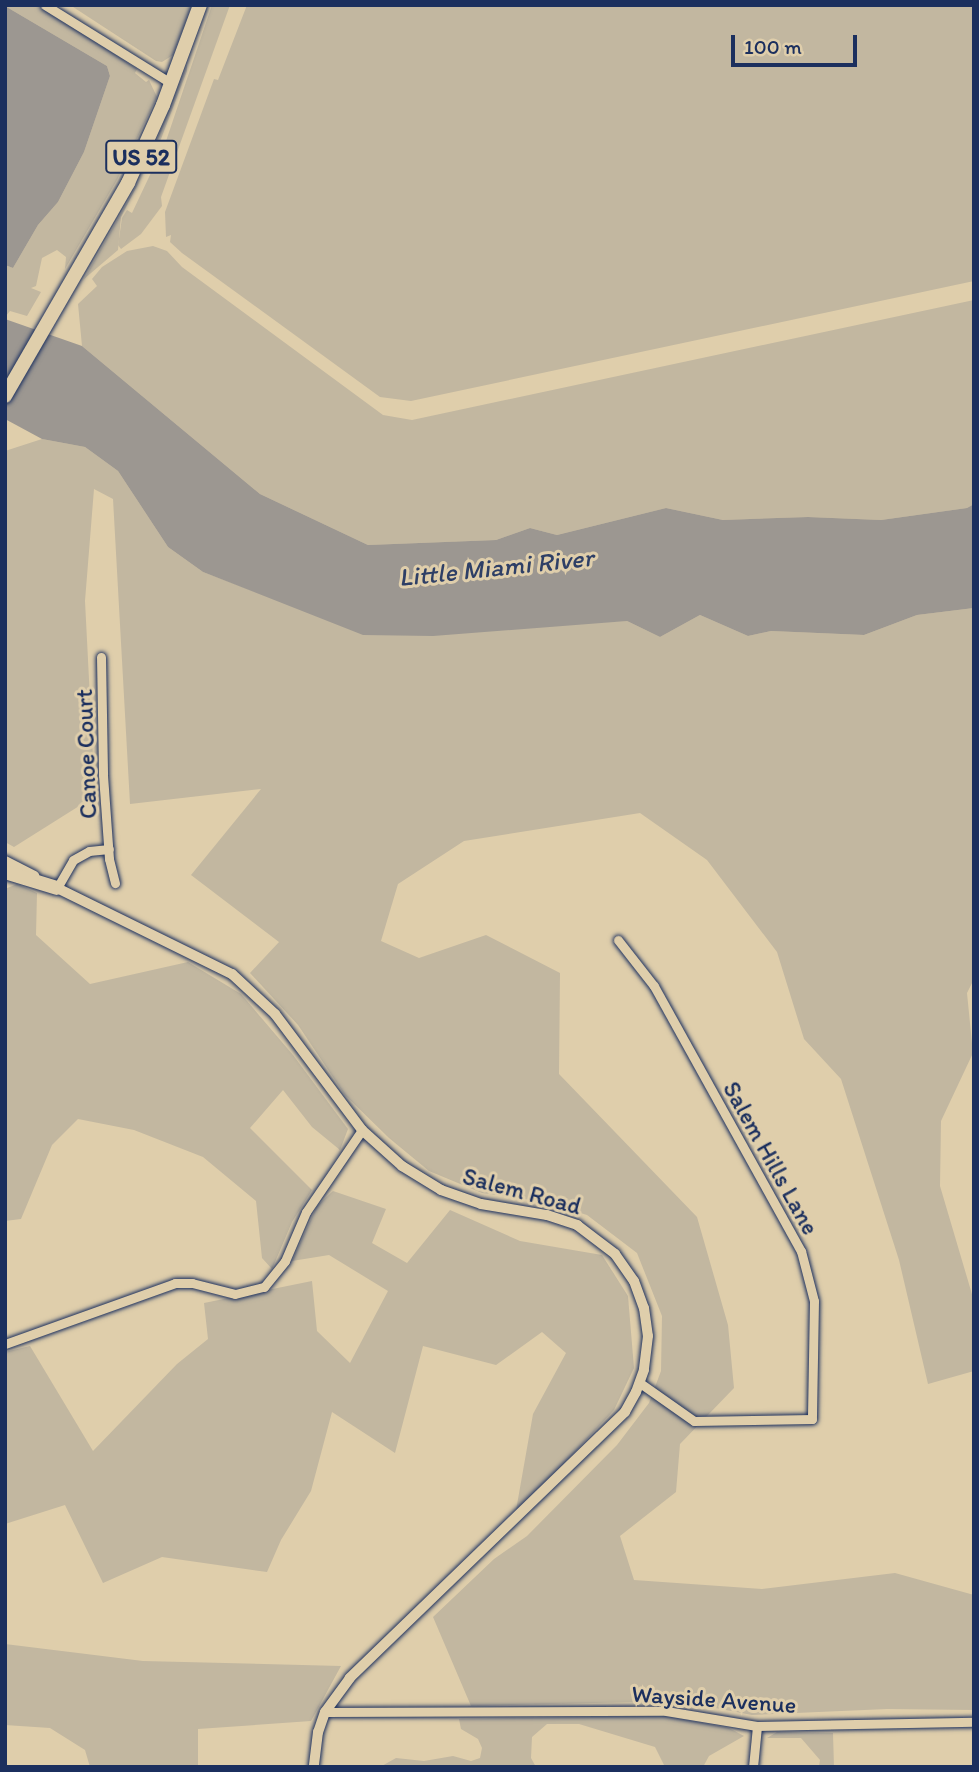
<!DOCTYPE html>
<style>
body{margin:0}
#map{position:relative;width:979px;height:1772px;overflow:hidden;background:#dfceab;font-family:Itim,sans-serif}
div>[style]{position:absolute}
.green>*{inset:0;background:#c2b7a0}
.water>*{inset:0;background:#9c9791}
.roads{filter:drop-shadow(0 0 2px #1b2f5e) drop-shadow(0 0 2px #1b2f5e)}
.minor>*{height:9px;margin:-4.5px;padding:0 4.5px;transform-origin:4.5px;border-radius:4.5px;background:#dfceab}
.tertiary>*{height:10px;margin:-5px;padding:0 5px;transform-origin:5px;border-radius:5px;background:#dfceab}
.primary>*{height:14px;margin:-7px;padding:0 7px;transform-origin:7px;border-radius:7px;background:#dfceab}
span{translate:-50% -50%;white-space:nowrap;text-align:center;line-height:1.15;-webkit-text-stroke:6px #dfceab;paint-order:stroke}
.shield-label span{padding:2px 5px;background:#dfceab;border:2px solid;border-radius:5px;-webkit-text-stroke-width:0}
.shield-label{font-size:23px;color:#1b2f5e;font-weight:700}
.street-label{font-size:24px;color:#1b2f5e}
.water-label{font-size:26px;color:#2e3f66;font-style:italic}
.frame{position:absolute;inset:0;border:7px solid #1b2f5e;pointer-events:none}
.scale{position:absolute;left:731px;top:35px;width:126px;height:32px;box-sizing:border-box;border:4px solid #1b2f5e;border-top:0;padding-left:9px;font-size:21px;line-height:24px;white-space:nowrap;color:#1b2f5e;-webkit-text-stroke:5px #dfceab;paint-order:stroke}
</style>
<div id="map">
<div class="green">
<i style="clip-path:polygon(40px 5px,137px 69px,135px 73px,146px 82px,149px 80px,157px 97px,117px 180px,65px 269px,66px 257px,57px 250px,42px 258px,36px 286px,31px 288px,41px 292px,27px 316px,10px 311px,5px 317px,5px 265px,13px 268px,38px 225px,58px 202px,84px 152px,110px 76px,107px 66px,5px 6px)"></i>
<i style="clip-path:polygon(70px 5px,192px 5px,173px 55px,162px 62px,156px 61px)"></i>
<i style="clip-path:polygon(212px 5px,230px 5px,161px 197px,162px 206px,141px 234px,121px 249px,118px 245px,122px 218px,127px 210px,132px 213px,166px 141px)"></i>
<i style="clip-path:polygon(247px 5px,974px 5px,974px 281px,411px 401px,380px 397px,182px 253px,170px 242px,171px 235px,166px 237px,165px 212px,214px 79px,218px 80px)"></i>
<i style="clip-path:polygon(187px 65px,187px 71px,161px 139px,121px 217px,118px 250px,84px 279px,142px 176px)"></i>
<i style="clip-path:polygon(153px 246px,167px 251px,182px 267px,383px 415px,412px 420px,974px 300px,974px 504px,967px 508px,881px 520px,808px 517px,723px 520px,666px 508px,557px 535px,530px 528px,496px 540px,368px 545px,260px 494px,82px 346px,78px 304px,97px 286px,92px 279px,102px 267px,127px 251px)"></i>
<i style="clip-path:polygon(42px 439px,85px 447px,118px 471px,168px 547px,203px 572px,272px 598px,576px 622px,627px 621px,660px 637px,700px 615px,748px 636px,771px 631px,864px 635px,917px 615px,974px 608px,974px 979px,967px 993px,973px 1053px,941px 1121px,940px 1186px,974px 1301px,974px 1371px,928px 1384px,899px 1260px,841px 1079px,804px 1039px,777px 952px,707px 860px,640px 813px,464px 841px,398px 884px,381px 941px,419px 958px,486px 935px,560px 973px,559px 1074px,697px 1217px,728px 1325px,734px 1388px,680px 1444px,676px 1492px,620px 1536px,634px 1580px,762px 1589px,895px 1573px,974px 1595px,974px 1710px,887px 1709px,752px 1715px,679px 1701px,471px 1706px,433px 1617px,494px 1559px,527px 1536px,617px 1445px,649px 1403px,661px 1371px,662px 1316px,637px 1253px,587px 1215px,545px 1202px,482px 1193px,429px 1171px,389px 1138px,345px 1095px,298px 1025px,250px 973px,279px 942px,191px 875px,261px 789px,130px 804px,113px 499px,94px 489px,85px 601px,95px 796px,14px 847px,5px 842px,5px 451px)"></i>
<i style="clip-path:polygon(17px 884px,37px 893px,36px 935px,90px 984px,188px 962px,241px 994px,293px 1055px,348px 1129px,340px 1150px,312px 1127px,283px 1090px,250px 1128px,312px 1190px,292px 1222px,272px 1269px,262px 1258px,256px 1201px,203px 1157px,134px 1130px,78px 1119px,52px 1145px,21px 1219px,5px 1221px,5px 889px)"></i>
<i style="clip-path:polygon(333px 1191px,386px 1209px,372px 1243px,407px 1263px,450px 1210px,520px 1241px,602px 1255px,628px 1296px,634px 1368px,614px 1410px,515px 1516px,533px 1414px,566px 1353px,542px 1332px,496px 1365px,423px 1346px,395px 1453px,332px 1412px,311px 1491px,281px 1540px,267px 1572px,162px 1557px,103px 1583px,65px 1505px,5px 1524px,5px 1352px,30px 1346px,93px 1451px,177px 1364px,208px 1339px,204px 1303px,312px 1281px,317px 1331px,350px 1363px,388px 1291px,329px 1255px,292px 1261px,317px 1206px)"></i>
<i style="clip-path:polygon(5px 1644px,143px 1661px,341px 1666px,311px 1721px,198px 1729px,198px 1767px,90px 1767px,85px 1750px,50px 1728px,5px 1725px)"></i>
<i style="clip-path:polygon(666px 1716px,729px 1728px,744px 1736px,709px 1756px,703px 1767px,665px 1767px,655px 1747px,579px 1724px,547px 1724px,532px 1737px,531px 1758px,536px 1767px,380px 1767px,396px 1758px,424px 1761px,453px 1756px,471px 1761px,480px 1758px,482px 1748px,478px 1739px,461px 1729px,459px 1719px)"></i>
<i style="clip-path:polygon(777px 1732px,833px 1733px,834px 1767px,819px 1767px,820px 1760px,801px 1738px,767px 1738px)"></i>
</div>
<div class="water">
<i style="clip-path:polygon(5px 6px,107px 66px,110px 76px,84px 152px,58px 202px,38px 225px,13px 268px,5px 265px)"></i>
<i style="clip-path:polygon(5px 319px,82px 346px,260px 494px,368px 545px,496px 540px,530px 528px,557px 535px,666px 508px,723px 520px,808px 517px,881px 520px,967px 508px,974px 504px,974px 608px,917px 615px,864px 635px,771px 631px,748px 636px,700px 615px,660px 637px,627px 621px,433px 636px,363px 635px,203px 572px,168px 547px,118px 471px,85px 447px,42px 439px,5px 419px)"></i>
</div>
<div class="roads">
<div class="minor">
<i style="left:45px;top:5px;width:148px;rotate:31.8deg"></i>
<i style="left:101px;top:657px;width:118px;rotate:89deg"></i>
<i style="left:103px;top:775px;width:84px;rotate:85.9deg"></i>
<i style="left:109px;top:859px;width:25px;rotate:76deg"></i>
<i style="left:57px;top:888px;width:32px;rotate:-60deg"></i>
<i style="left:73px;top:860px;width:18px;rotate:-29deg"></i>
<i style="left:89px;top:851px;width:20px;rotate:-6deg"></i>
<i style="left:618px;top:940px;width:58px;rotate:52deg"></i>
<i style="left:654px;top:986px;width:303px;rotate:61deg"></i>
<i style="left:801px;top:1251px;width:52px;rotate:75.4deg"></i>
<i style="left:814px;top:1301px;width:118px;rotate:91deg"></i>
<i style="left:812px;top:1419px;width:118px;rotate:179deg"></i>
<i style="left:694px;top:1421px;width:66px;rotate:-144.9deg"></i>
<i style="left:5px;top:1344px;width:181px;rotate:-19.7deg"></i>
<i style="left:175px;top:1283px;width:17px"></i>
<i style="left:192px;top:1283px;width:44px;rotate:14.3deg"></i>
<i style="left:235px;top:1294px;width:30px;rotate:-14deg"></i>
<i style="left:264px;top:1287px;width:33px;rotate:-51deg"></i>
<i style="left:285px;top:1261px;width:53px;rotate:-66.8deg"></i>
<i style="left:306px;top:1212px;width:99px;rotate:-55.7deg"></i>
<i style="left:325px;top:1712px;width:341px;rotate:-0.2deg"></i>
<i style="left:666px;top:1711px;width:92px;rotate:9.4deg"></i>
<i style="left:757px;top:1726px;width:217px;rotate:-1.1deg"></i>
<i style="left:753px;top:1767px;width:41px;rotate:-84.4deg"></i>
</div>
<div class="tertiary">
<i style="left:5px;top:861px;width:33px;rotate:27deg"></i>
<i style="left:51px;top:885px;width:202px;rotate:26.2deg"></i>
<i style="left:232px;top:974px;width:59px;rotate:42.9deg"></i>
<i style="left:275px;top:1014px;width:145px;rotate:53.1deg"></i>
<i style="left:362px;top:1130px;width:54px;rotate:42deg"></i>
<i style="left:402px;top:1166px;width:46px;rotate:31.6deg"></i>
<i style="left:441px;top:1190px;width:42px;rotate:19.3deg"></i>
<i style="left:481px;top:1204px;width:67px;rotate:9.5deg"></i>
<i style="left:547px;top:1215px;width:32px;rotate:18deg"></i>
<i style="left:577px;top:1225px;width:48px;rotate:37.3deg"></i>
<i style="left:615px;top:1254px;width:33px;rotate:55deg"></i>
<i style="left:634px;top:1281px;width:29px;rotate:70deg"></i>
<i style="left:644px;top:1308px;width:28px;rotate:82deg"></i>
<i style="left:648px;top:1336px;width:34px;rotate:97deg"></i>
<i style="left:644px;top:1370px;width:23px;rotate:110deg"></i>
<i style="left:636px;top:1392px;width:23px;rotate:119deg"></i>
<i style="left:625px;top:1412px;width:383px;rotate:136deg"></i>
<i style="left:350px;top:1678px;width:42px;rotate:126.3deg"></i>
<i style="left:325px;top:1712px;width:21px;rotate:109deg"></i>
<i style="left:318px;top:1732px;width:35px;rotate:97deg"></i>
</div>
<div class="primary">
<i style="left:5px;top:396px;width:246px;rotate:-60deg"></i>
<i style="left:128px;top:183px;width:85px;rotate:-65.8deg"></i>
<i style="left:163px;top:105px;width:107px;rotate:-69.7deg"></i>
<i style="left:5px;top:872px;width:54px;rotate:17.1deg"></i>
</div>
</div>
<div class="shield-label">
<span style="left:141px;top:157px">US 52</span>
</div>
<div class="street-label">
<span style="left:86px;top:754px;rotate:-92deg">Canoe Court</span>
<span style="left:771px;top:1158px;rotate:61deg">Salem Hills Lane</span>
<span style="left:522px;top:1191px;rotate:15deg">Salem Road</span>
<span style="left:714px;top:1699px;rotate:4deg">Wayside Avenue</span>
</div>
<div class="water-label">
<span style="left:496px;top:568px;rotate:-6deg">Little Miami River</span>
</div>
<div class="frame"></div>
<div class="scale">100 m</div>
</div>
